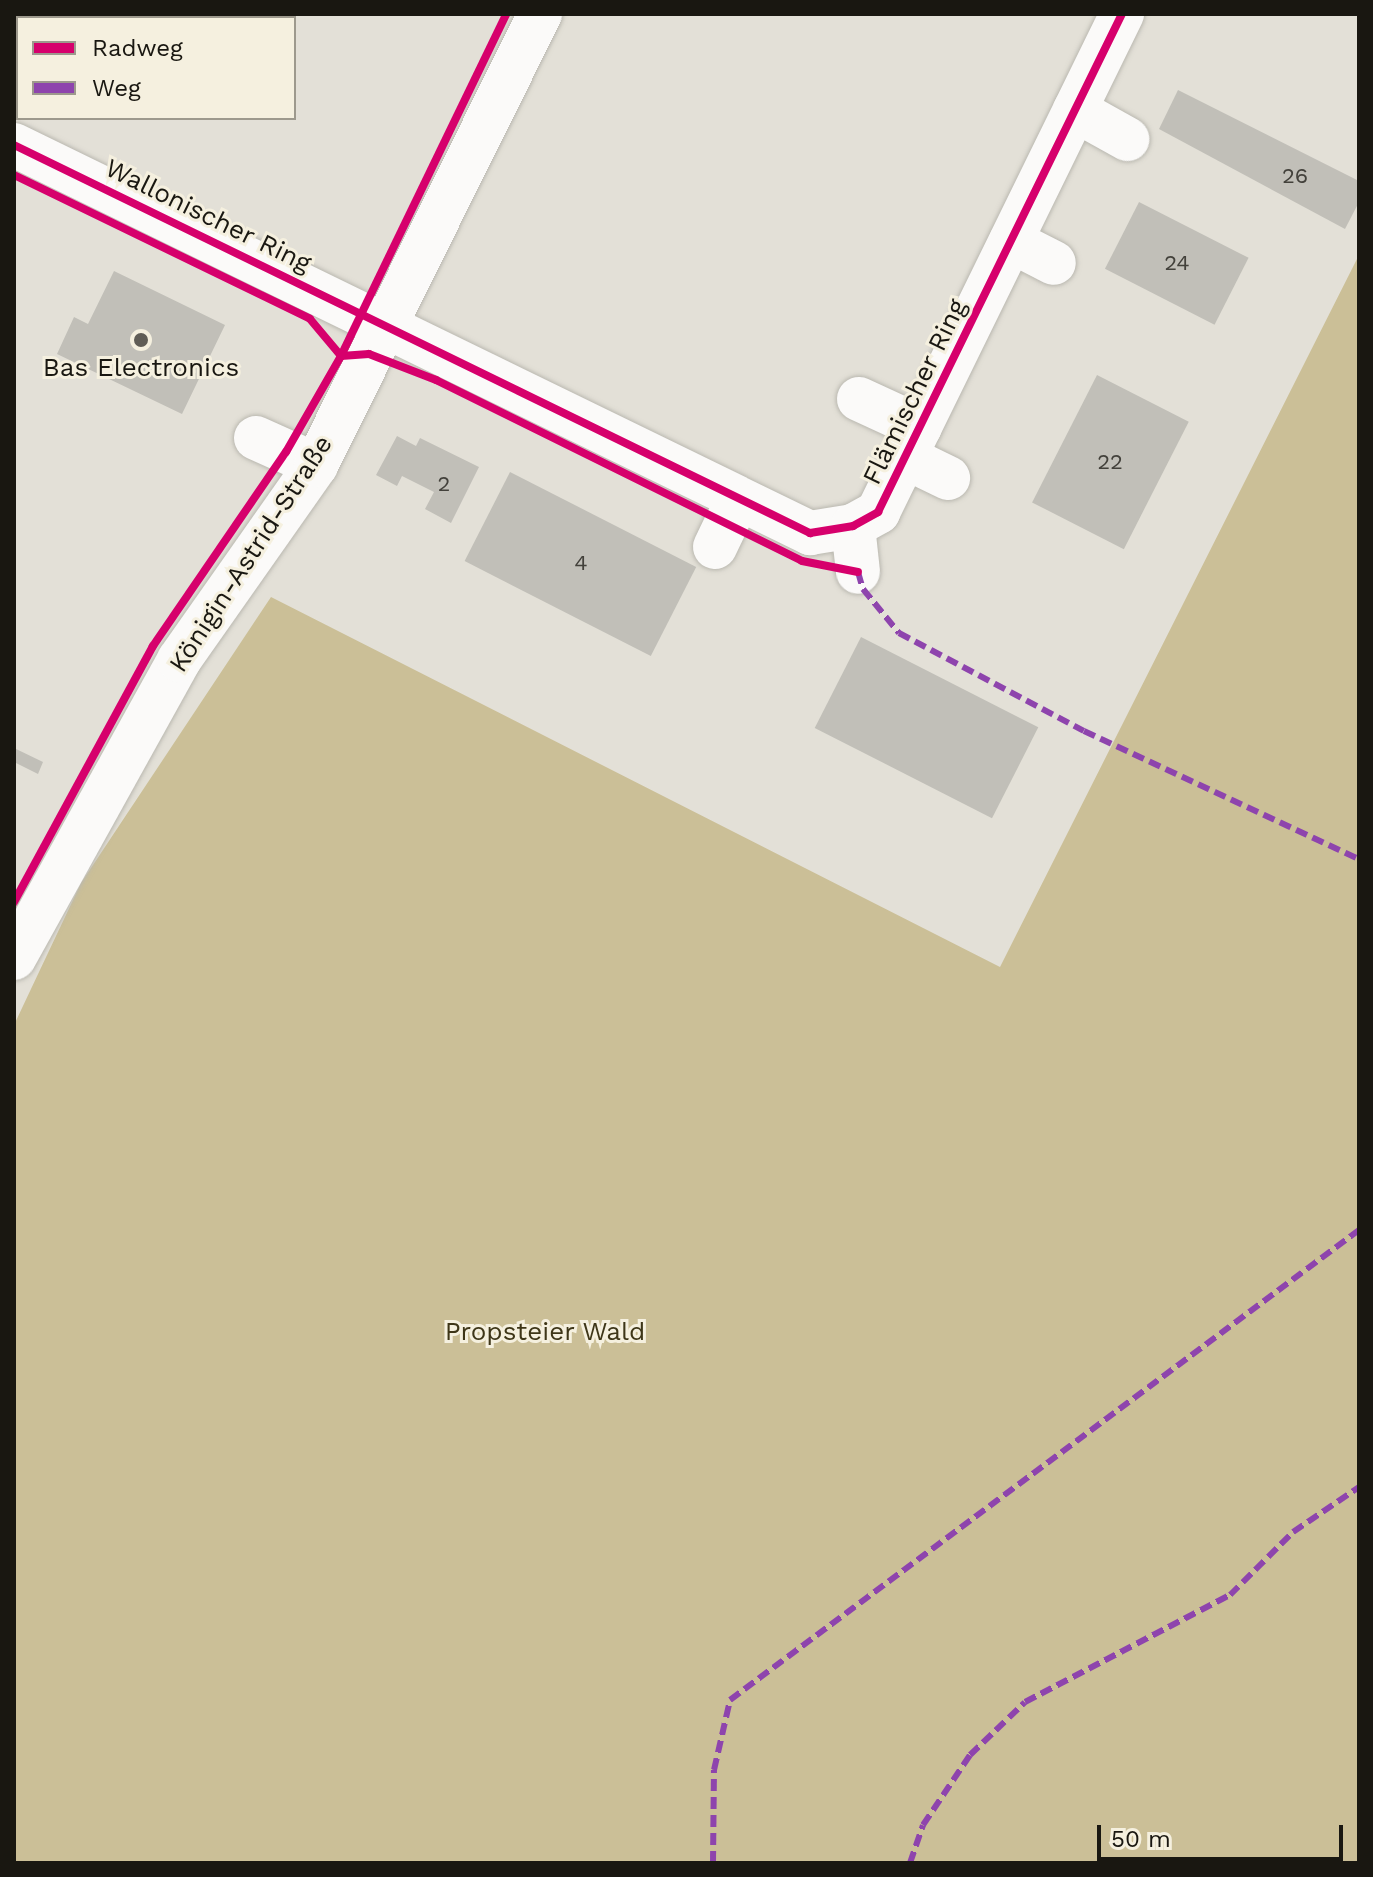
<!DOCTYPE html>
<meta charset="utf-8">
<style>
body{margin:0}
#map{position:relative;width:1373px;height:1877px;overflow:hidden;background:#e3e0d7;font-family:"Work Sans",sans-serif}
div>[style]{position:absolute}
.forest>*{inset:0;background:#cbbf97}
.building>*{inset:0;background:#c1bfb8;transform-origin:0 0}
.roads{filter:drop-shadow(0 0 2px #bab8b0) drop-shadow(0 0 2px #bab8b0)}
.minor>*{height:44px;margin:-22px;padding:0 22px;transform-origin:22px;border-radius:22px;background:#fbfaf9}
.quiet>*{height:6px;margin-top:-3px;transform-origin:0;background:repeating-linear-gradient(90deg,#8e44ad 0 12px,transparent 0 18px)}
.cycleway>*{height:8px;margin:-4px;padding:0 4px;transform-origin:4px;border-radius:4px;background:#d6006c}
.dots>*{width:22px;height:22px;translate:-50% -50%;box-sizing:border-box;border:4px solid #f5f0df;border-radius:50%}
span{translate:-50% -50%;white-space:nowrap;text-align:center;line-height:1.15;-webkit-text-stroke:6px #f5f0df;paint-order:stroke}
.number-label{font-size:22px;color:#43413b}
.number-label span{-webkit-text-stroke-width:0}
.street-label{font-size:26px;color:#191711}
.poi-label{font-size:26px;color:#191711}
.park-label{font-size:26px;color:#3e3618}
.frame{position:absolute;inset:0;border:16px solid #191711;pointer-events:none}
.legend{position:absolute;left:16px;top:16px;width:280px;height:104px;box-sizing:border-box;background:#f5f0df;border:2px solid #9d998d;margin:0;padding:10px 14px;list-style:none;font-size:24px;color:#191711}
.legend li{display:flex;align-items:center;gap:16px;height:40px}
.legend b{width:40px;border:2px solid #9d998d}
.scale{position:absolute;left:1097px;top:1825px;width:246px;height:36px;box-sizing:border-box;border:4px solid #191711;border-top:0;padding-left:10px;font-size:24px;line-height:28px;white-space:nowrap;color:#191711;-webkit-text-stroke:6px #f5f0df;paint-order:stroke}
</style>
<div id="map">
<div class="forest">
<i style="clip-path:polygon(1359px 255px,1359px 1863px,14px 1863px,14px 1025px,81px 883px,271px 597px,1000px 967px)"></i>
</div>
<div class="building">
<i style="clip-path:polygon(1178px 90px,1359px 181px,1359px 202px,1345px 229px,1159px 129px)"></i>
<i style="left:1139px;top:202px;width:123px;height:75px;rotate:27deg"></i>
<i style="clip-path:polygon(114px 271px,225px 325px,182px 414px,57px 354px,74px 317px,88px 324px)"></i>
<i style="left:1097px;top:375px;width:103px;height:143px;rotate:27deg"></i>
<i style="clip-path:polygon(397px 436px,416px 446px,420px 438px,479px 467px,451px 523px,425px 509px,434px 492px,402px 476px,397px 486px,376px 475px)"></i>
<i style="left:510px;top:472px;width:209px;height:100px;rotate:27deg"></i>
<i style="left:861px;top:637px;width:199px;height:102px;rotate:27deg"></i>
<i style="clip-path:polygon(14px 748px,43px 762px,38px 774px,14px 762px)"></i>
</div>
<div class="roads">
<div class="minor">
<i style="left:1075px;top:110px;width:60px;rotate:29.1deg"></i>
<i style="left:14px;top:145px;width:886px;rotate:25.99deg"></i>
<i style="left:810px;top:533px;width:44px;rotate:-9.2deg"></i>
<i style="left:853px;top:526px;width:29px;rotate:-29deg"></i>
<i style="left:878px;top:512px;width:555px;rotate:-63.9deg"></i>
<i style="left:1011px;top:241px;width:48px;rotate:27.1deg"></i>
<i style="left:859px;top:399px;width:67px;rotate:24.7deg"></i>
<i style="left:256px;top:438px;width:66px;rotate:24.2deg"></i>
<i style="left:905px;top:457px;width:48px;rotate:26deg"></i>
<i style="left:853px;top:526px;width:46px;rotate:83.8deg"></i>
<i style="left:715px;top:547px;width:53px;rotate:-64.4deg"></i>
<i style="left:14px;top:958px;width:341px;rotate:-61deg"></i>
<i style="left:179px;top:660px;width:238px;rotate:-54.9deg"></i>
<i style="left:316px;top:465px;width:504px;rotate:-63.59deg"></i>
</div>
</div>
<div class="quiet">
<i style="left:858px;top:572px;width:18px;rotate:74deg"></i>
<i style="left:863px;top:589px;width:57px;rotate:50.7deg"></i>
<i style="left:899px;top:633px;width:209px;rotate:27.9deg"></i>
<i style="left:1084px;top:731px;width:303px;rotate:25deg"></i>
<i style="left:713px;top:1863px;width:93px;rotate:-89.4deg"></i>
<i style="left:714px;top:1770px;width:72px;rotate:-77.1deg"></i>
<i style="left:730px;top:1700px;width:785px;rotate:-36.77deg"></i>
<i style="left:910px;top:1863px;width:40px;rotate:-71.1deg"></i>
<i style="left:923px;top:1825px;width:84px;rotate:-56.1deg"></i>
<i style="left:970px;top:1755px;width:76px;rotate:-43.9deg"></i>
<i style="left:1025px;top:1702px;width:231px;rotate:-27.6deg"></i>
<i style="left:1230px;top:1595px;width:89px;rotate:-45deg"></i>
<i style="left:1293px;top:1532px;width:80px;rotate:-34.3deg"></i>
</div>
<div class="cycleway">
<i style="left:14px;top:145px;width:886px;rotate:25.99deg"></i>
<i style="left:810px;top:533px;width:44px;rotate:-9.2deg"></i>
<i style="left:853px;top:526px;width:29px;rotate:-29deg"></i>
<i style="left:878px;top:512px;width:555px;rotate:-63.9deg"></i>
<i style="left:14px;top:175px;width:329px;rotate:25.9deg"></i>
<i style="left:310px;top:319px;width:48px;rotate:50deg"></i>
<i style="left:341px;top:356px;width:28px;rotate:-4deg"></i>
<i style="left:369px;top:354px;width:72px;rotate:21.2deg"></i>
<i style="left:436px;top:380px;width:408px;rotate:26.3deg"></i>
<i style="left:802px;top:561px;width:57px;rotate:11.1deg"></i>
<i style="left:14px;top:902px;width:291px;rotate:-61.5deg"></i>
<i style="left:153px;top:646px;width:235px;rotate:-55.6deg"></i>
<i style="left:286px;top:452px;width:111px;rotate:-60.2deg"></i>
<i style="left:341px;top:356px;width:380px;rotate:-64.2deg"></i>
</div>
<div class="dots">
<i style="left:141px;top:340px;background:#605d56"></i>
</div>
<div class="number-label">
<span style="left:1295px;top:176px">26</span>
<span style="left:1177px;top:263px">24</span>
<span style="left:1110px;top:462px">22</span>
<span style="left:444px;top:484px">2</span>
<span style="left:581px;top:563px">4</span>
</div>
<div class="street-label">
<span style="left:208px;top:216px;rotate:26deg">Wallonischer Ring</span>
<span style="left:915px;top:392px;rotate:-64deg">Flämischer Ring</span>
<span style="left:251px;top:554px;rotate:-57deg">Königin-Astrid-Straße</span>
</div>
<div class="poi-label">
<span style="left:141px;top:368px">Bas Electronics</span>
</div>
<div class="park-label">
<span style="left:545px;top:1332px">Propsteier Wald</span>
</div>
<div class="frame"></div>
<ul class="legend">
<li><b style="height:10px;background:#d6006c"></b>Radweg</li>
<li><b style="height:10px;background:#8e44ad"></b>Weg</li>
</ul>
<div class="scale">50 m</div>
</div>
